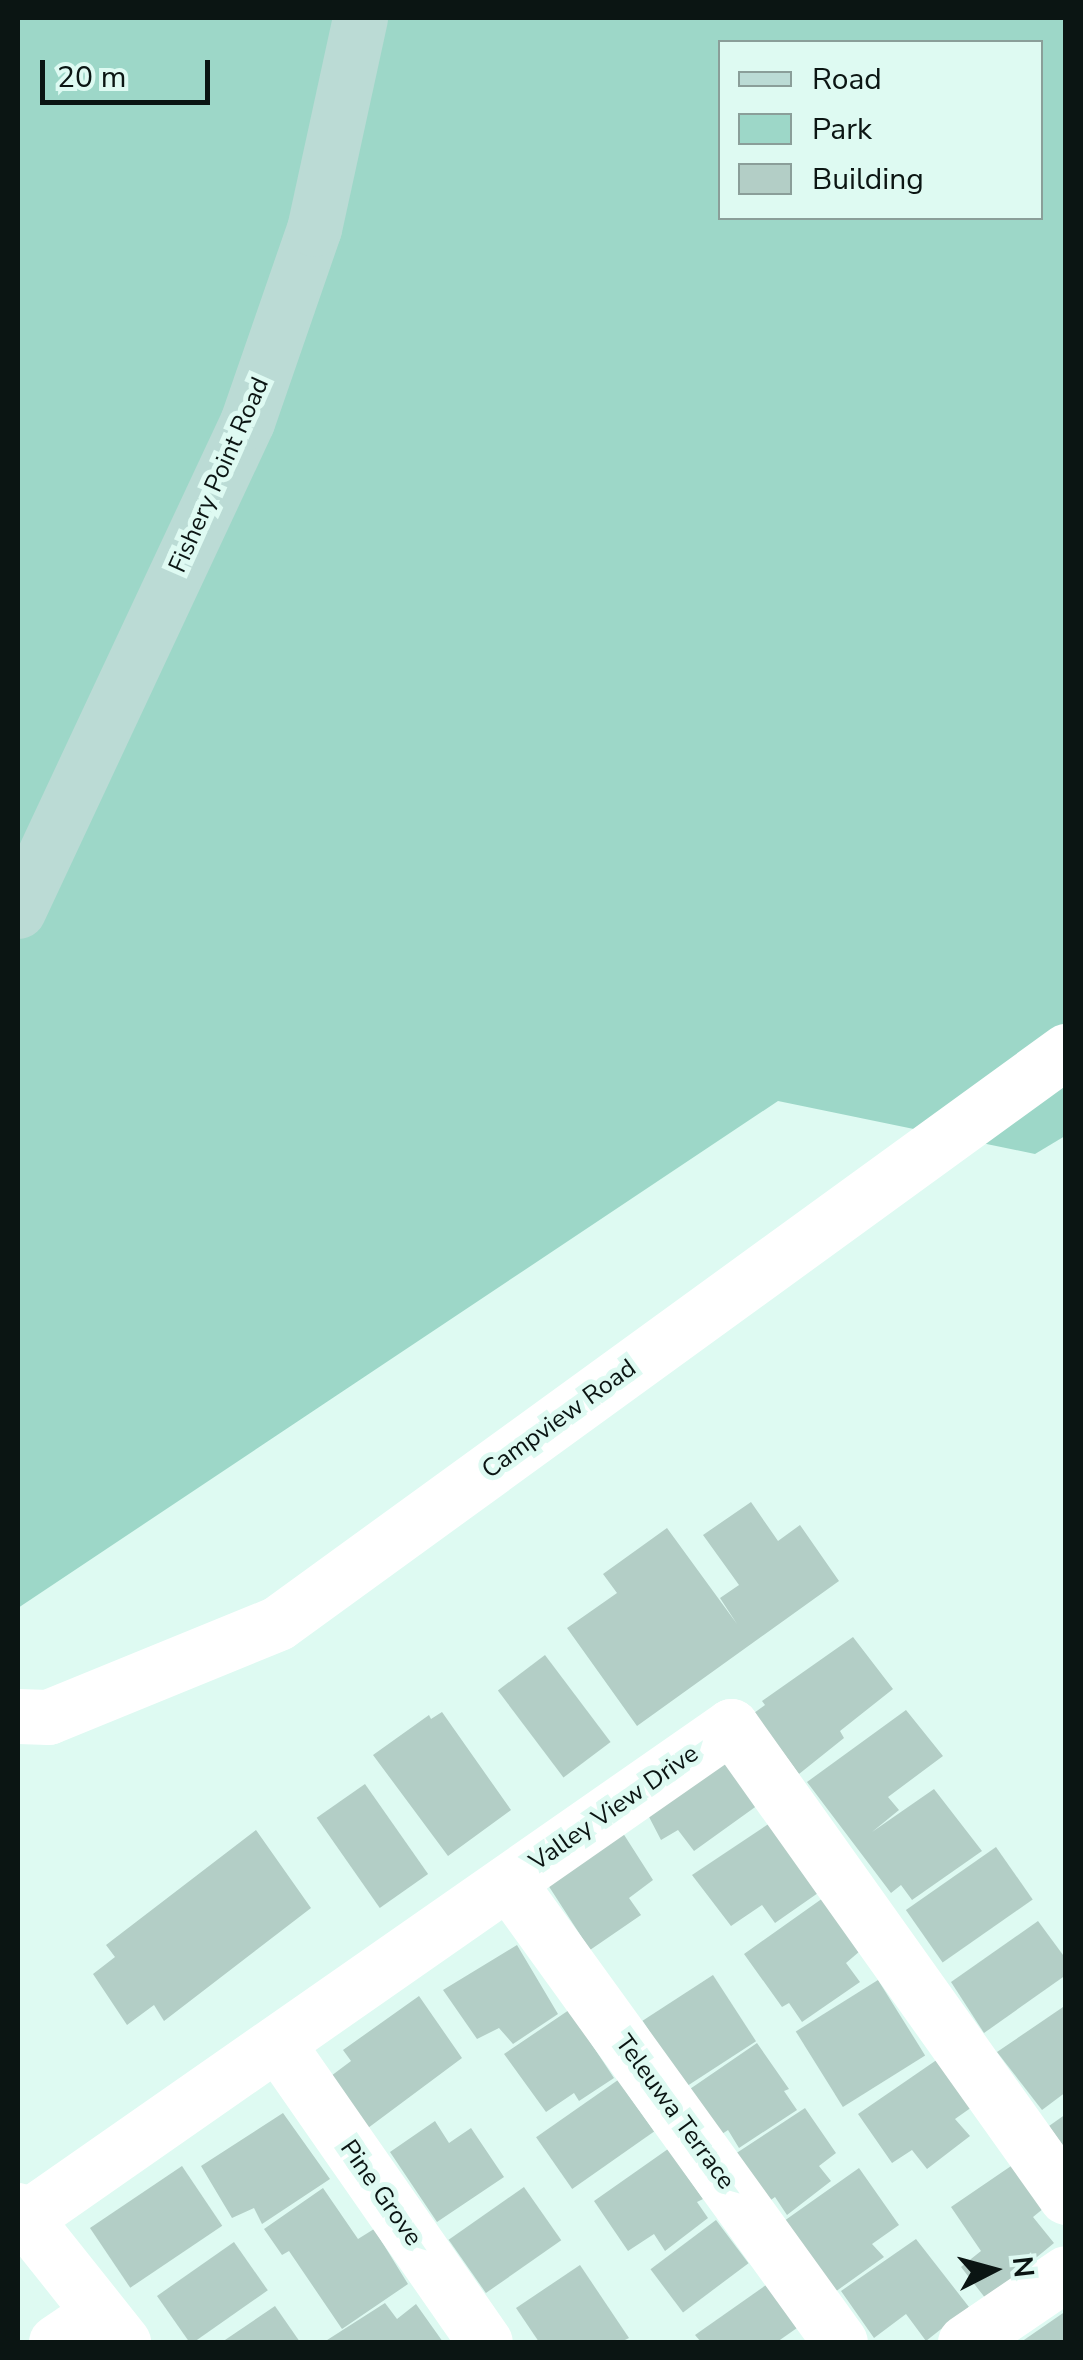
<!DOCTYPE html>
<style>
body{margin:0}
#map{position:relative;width:1083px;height:2360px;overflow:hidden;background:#defaf2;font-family:"Nunito Sans",sans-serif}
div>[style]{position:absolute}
.green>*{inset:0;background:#9dd7c8}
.building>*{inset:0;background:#b3cec6;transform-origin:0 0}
.street>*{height:55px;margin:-27.5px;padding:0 27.5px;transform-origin:27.5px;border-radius:27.5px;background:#fff}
.secondary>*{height:55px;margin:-27.5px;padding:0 27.5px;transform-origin:27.5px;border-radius:27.5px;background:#bbdbd5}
span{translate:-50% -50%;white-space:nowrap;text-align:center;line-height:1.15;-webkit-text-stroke:10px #defaf2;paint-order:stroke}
.street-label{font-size:25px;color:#0b1513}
.frame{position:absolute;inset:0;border:20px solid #0b1513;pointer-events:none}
.legend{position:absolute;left:718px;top:40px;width:325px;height:180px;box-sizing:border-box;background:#defaf2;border:2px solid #8a9e99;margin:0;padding:12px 18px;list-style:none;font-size:30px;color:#0b1513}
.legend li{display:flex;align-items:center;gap:20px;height:50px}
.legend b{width:50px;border:2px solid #8a9e99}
.north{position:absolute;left:943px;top:2220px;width:100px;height:100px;-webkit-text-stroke:8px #defaf2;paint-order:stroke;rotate:84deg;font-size:28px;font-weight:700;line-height:40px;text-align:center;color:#0b1513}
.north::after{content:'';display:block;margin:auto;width:35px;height:45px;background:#0b1513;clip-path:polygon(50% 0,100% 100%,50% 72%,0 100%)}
.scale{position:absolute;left:40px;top:60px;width:170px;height:45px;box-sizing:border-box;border:5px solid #0b1513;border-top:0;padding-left:12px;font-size:30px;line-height:35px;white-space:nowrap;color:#0b1513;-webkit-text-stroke:8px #defaf2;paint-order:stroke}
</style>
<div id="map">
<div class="green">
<i style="clip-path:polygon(evenodd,18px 18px,1065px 18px,1065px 1136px,1035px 1154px,778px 1101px,18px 1608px,18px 18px,720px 42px,1040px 42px,1040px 218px,720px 218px,720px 42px)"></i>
</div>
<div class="building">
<i style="clip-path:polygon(751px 1502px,778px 1541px,800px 1525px,839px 1581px,637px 1726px,567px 1628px,617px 1593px,603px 1574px,667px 1528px,737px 1624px,720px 1598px,739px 1585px,703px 1535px)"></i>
<i style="clip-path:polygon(853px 1637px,893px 1689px,840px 1731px,844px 1738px,799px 1774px,754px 1713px,765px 1705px,762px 1701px)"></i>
<i style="left:545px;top:1655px;width:109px;height:59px;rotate:53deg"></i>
<i style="clip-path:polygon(906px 1710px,943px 1756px,888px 1797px,899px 1810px,872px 1832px,934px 1789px,982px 1851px,912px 1900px,901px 1885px,891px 1893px,807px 1782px)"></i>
<i style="clip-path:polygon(442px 1712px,511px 1810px,448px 1856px,373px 1755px,429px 1715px,431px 1719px)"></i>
<i style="clip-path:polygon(729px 1760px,758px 1805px,694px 1851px,678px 1830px,661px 1840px,648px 1815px)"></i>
<i style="left:365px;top:1784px;width:110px;height:59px;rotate:55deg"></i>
<i style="clip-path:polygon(773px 1821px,818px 1893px,775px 1923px,762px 1905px,731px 1926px,692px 1875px)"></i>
<i style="clip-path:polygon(256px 1830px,311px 1908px,164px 2021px,154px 2005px,127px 2025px,93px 1974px,115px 1957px,106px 1945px)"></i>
<i style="clip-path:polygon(621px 1830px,653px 1880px,629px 1898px,641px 1915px,590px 1950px,548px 1885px)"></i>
<i style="left:996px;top:1847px;width:64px;height:110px;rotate:55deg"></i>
<i style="clip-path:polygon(823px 1898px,860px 1951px,846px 1963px,860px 1982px,802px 2022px,789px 2003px,782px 2007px,744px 1954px)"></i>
<i style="clip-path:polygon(1038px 1921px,1066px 1959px,1066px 1975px,984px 2033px,951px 1982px)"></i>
<i style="clip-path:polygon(517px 1945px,558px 2014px,513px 2044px,499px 2028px,477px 2039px,443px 1990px)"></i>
<i style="left:713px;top:1975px;width:79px;height:84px;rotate:57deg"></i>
<i style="left:878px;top:1980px;width:89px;height:97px;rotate:58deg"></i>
<i style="clip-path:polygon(419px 1996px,462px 2058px,368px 2128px,331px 2076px,351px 2061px,343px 2050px)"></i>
<i style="clip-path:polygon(1066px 2005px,1066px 2092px,1042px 2110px,997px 2052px)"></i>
<i style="clip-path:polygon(569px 2010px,614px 2078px,579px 2101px,574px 2093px,546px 2112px,504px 2054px)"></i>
<i style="clip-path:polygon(757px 2043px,789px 2089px,784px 2091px,797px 2110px,739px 2148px,728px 2130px,719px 2136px,687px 2091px)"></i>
<i style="clip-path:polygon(938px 2059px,972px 2107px,955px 2119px,970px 2136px,927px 2169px,912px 2150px,892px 2163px,858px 2114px)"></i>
<i style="left:618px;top:2080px;width:63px;height:100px;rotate:55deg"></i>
<i style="clip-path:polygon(805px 2108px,836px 2153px,819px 2166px,831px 2181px,787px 2215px,775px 2197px,768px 2202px,735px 2154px)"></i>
<i style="clip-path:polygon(283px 2113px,330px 2179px,262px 2224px,254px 2208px,232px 2218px,201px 2166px)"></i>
<i style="clip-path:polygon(1066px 2114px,1066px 2150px,1049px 2126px)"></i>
<i style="clip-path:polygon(435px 2121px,449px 2143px,471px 2128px,504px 2177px,437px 2222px,390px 2152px)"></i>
<i style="clip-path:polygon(668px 2149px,703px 2199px,697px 2202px,708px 2218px,665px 2251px,654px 2234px,628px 2251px,594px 2201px)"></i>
<i style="clip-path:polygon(1014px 2164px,1044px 2208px,1033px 2217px,1054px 2243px,986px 2299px,961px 2267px,981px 2251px,951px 2207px)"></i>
<i style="left:182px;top:2166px;width:72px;height:111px;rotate:56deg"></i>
<i style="clip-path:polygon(859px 2168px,899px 2225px,872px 2244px,884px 2257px,835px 2292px,784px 2221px)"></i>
<i style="left:524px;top:2187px;width:65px;height:92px;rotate:55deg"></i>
<i style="clip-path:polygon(323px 2188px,358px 2239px,374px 2229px,408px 2284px,342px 2329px,289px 2251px,282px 2255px,264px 2229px)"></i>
<i style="left:716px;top:2220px;width:54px;height:82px;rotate:53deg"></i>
<i style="clip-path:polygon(916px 2239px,969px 2307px,926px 2341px,906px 2314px,874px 2338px,841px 2291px)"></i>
<i style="left:234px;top:2242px;width:59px;height:94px;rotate:55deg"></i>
<i style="clip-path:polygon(580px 2265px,629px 2338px,621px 2342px,539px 2342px,516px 2308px)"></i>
<i style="clip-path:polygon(766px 2285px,797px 2328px,777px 2342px,701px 2342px,695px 2335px)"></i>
<i style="clip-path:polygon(385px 2303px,397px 2319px,416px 2304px,443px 2342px,324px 2342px)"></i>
<i style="clip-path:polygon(275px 2306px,300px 2342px,222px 2342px)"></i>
<i style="clip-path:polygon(1066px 2311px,1066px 2342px,1021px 2342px)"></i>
</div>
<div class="street">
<i style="left:18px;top:1716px;width:30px;rotate:2deg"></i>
<i style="left:48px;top:1717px;width:248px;rotate:-22.2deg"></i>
<i style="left:278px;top:1623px;width:974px;rotate:-35.98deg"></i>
<i style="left:508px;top:1882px;width:567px;rotate:54.18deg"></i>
<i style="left:277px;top:2043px;width:364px;rotate:55.2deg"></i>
<i style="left:18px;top:2210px;width:169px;rotate:51.5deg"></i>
<i style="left:24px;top:2219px;width:862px;rotate:-34.89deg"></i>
<i style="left:731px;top:1726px;width:578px;rotate:54.58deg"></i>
<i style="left:56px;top:2342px;width:52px;rotate:-34deg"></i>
<i style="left:965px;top:2342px;width:122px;rotate:-34.3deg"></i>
</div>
<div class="secondary">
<i style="left:18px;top:911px;width:540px;rotate:-64.91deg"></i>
<i style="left:247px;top:422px;width:204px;rotate:-70.9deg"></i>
<i style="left:314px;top:229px;width:216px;rotate:-77.7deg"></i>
</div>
<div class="street-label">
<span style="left:219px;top:475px;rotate:-66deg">Fishery Point Road</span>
<span style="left:559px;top:1419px;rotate:-36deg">Campview Road</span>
<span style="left:614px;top:1808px;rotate:-35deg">Valley View Drive</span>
<span style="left:675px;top:2112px;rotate:54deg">Teleuwa Terrace</span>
<span style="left:381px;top:2193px;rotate:55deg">Pine Grove</span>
</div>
<div class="frame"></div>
<ul class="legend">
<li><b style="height:12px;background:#bbdbd5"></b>Road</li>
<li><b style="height:28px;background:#9dd7c8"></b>Park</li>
<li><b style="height:28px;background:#b3cec6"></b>Building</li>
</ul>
<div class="north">N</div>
<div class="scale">20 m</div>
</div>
